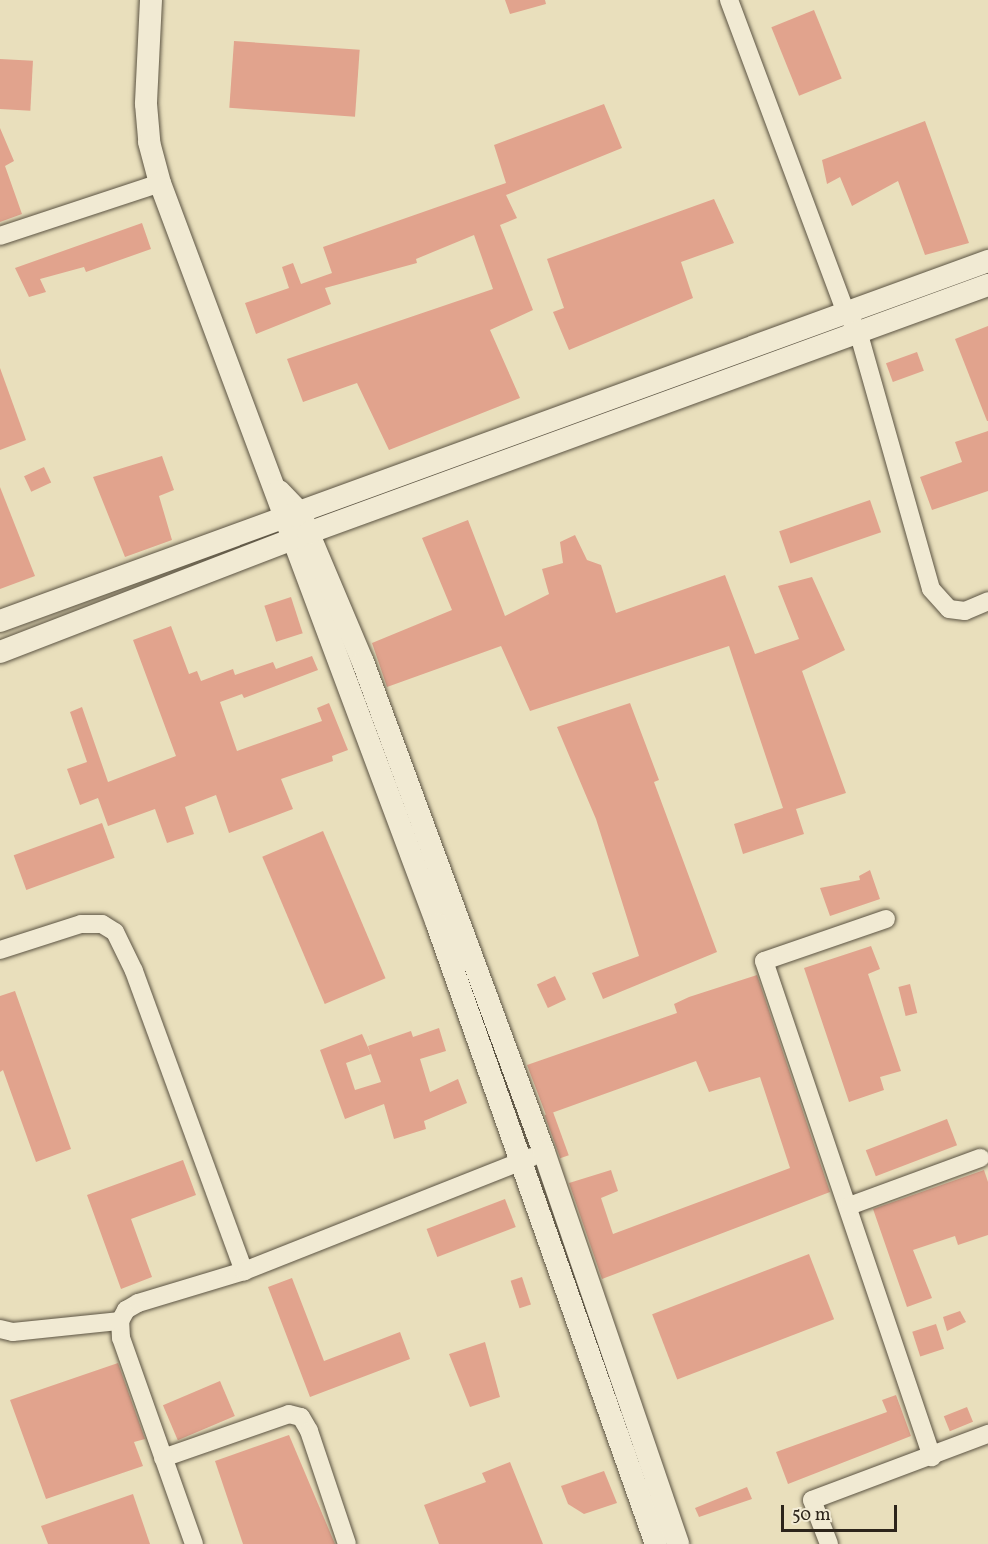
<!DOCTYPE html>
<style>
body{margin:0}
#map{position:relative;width:988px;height:1544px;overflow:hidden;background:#e9dfbc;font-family:Vollkorn,serif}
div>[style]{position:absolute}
.building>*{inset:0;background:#e1a38d;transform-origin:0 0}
.roads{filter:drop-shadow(0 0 2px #5c5443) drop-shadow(0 0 2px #5c5443)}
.minor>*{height:18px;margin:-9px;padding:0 9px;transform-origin:9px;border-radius:9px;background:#f1ead3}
.tertiary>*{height:22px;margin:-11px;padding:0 11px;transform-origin:11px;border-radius:11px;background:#f1ead3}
span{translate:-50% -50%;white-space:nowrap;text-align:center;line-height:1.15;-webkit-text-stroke:6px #f1ead3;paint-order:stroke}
.scale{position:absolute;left:781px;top:1505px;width:116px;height:27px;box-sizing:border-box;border:3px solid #2d251b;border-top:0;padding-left:8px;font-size:18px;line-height:21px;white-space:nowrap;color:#2d251b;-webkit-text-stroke:4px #f1ead3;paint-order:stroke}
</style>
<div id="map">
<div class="building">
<i style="clip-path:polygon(505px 0,545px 0,546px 4px,510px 14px)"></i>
<i style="left:814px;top:10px;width:74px;height:46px;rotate:68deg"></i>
<i style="left:234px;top:41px;width:126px;height:67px;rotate:4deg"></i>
<i style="left:0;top:59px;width:33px;height:50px;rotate:3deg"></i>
<i style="clip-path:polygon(604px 104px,622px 148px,506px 195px,517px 218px,500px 225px,533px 310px,490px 330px,520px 398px,389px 450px,357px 383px,303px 402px,287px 359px,493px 289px,474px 235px,416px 259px,417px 263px,325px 288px,331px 304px,256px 334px,245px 303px,289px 288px,282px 267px,293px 263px,301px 284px,332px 273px,323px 247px,506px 183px,494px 145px)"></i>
<i style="clip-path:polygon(925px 121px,969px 243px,925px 255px,898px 181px,852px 206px,840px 177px,827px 184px,822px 160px)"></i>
<i style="clip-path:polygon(0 128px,14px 161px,5px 166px,22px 214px,0 222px)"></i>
<i style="clip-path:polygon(714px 199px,734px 243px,681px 262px,693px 298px,569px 350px,553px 312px,564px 308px,547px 259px)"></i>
<i style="clip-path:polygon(142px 223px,151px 249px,86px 272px,84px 267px,40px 279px,46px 292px,29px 297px,15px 268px)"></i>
<i style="clip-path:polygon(988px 326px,988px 421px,987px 421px,955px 339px)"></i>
<i style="left:917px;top:352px;width:20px;height:33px;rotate:70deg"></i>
<i style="clip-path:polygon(0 368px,26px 440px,0 450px)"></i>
<i style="clip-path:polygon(988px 431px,988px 491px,932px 510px,920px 477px,962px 462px,955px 442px)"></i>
<i style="clip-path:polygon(162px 456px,174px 490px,159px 496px,172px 540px,125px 557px,93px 477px)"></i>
<i style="left:44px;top:467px;width:17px;height:22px;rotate:65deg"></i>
<i style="clip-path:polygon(0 487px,35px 576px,0 589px)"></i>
<i style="left:870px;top:500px;width:34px;height:96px;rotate:71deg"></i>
<i style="clip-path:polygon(468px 520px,505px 616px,549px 594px,542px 569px,563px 563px,560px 542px,575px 535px,587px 560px,601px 565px,616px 613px,725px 575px,755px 654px,799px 639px,778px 586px,812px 577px,845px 650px,802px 671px,846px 793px,796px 809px,804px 834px,743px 854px,734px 824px,783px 808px,729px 646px,530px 711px,501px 646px,387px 687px,372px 643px,452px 610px,422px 538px)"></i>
<i style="left:291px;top:597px;width:38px;height:28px;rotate:72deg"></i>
<i style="clip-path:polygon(171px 626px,189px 674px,197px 671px,201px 681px,233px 669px,235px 675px,273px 662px,276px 669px,312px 656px,318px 670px,244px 698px,242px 694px,220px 702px,237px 751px,322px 721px,317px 708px,329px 703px,348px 750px,332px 756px,333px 761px,281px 779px,293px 809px,229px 833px,216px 795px,185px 807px,194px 834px,167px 843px,155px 809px,108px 826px,98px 798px,80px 805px,67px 769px,87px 762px,70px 712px,82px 707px,108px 782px,176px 756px,133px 640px)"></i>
<i style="clip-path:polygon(630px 703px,659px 780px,654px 782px,717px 952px,603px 999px,592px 973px,639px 956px,596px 819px,557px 727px)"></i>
<i style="left:102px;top:823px;width:37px;height:94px;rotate:70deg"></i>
<i style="left:323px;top:831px;width:160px;height:66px;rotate:67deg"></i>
<i style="clip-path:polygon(870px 870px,880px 899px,830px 916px,820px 888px,860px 880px,859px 876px)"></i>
<i style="clip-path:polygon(871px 946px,880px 969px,868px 974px,901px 1071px,880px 1077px,884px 1090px,849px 1102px,804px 968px)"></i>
<i style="clip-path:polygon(757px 975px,830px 1192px,602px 1279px,569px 1183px,611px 1170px,618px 1191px,601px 1198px,613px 1234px,790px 1168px,760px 1077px,709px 1092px,696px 1061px,546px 1115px,527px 1065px,677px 1013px,674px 1004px,689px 997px)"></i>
<i style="left:555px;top:976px;width:26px;height:20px;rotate:65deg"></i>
<i style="left:910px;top:984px;width:30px;height:12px;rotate:76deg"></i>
<i style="clip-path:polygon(15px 991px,71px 1149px,36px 1162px,3px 1070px,0 1072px,0 996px)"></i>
<i style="clip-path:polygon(439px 1028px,446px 1051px,420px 1059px,430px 1092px,458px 1079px,467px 1103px,424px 1121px,426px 1129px,394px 1139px,384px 1104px,345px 1119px,320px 1050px,362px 1034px,371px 1054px,346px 1063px,355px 1090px,381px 1082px,368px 1046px,411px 1031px,413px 1037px)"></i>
<i style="left:553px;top:1112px;width:46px;height:9px;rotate:70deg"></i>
<i style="left:947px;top:1119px;width:28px;height:87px;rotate:69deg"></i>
<i style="clip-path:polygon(183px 1160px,196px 1195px,131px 1219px,152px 1277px,121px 1289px,87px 1195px)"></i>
<i style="clip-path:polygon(984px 1170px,988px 1182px,988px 1235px,958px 1245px,955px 1236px,913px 1250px,932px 1298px,907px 1307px,873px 1209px)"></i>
<i style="left:505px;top:1199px;width:30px;height:84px;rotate:69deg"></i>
<i style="left:809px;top:1254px;width:70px;height:168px;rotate:69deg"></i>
<i style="left:522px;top:1277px;width:29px;height:12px;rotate:72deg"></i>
<i style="clip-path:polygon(292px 1278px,324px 1361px,400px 1332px,410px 1359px,310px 1397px,268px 1287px)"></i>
<i style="clip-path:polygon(960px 1311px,966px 1322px,947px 1331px,943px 1317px)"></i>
<i style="left:936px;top:1324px;width:26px;height:25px;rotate:72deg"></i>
<i style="clip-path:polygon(485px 1342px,500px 1397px,470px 1407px,449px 1354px)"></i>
<i style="clip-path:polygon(118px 1363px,145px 1439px,134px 1442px,143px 1466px,46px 1499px,10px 1400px)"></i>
<i style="left:220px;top:1381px;width:38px;height:62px;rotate:67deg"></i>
<i style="clip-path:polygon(896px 1395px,911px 1436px,788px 1484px,776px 1452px,887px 1412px,882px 1400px)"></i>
<i style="left:967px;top:1407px;width:16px;height:25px;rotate:68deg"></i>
<i style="clip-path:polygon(289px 1435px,335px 1544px,243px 1544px,215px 1461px)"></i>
<i style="clip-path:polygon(510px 1462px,543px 1544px,439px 1544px,424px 1505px,486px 1482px,482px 1473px)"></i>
<i style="clip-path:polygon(604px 1471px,617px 1503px,584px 1514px,568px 1504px,561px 1486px)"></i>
<i style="clip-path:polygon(747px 1487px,752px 1499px,699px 1517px,695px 1508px)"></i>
<i style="clip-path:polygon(133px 1494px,150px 1544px,48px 1544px,41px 1526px)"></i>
</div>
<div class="roads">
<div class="minor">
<i style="left:729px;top:0;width:332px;rotate:69.5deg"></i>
<i style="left:845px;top:311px;width:24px;rotate:57deg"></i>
<i style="left:858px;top:331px;width:268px;rotate:74.2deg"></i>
<i style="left:931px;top:589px;width:27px;rotate:48deg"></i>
<i style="left:949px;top:609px;width:16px;rotate:7deg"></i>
<i style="left:965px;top:611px;width:25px;rotate:-23deg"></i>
<i style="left:0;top:236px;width:169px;rotate:-18.3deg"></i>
<i style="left:886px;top:919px;width:129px;rotate:161deg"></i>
<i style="left:764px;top:961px;width:524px;rotate:71.29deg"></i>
<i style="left:0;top:950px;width:85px;rotate:-17.8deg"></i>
<i style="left:81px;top:924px;width:21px"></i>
<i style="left:102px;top:924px;width:15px;rotate:32deg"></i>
<i style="left:115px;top:932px;width:43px;rotate:64deg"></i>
<i style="left:134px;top:971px;width:320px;rotate:69.9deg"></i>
<i style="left:849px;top:1206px;width:140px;rotate:-20.1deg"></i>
<i style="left:0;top:1329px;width:13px;rotate:13deg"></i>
<i style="left:13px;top:1332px;width:108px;rotate:-5.9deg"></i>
<i style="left:163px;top:1458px;width:133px;rotate:-19.2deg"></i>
<i style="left:289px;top:1414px;width:12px;rotate:14deg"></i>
<i style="left:301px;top:1417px;width:16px;rotate:60deg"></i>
<i style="left:309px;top:1431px;width:119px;rotate:71.4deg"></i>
<i style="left:194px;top:1544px;width:219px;rotate:-109.5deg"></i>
<i style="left:121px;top:1338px;width:17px;rotate:-93deg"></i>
<i style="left:120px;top:1321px;width:13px;rotate:-61deg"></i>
<i style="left:126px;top:1310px;width:14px;rotate:-30deg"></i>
<i style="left:138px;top:1303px;width:111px;rotate:-16.8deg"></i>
<i style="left:244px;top:1271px;width:310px;rotate:-21.6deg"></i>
<i style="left:829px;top:1544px;width:47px;rotate:-111.1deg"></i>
<i style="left:812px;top:1500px;width:188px;rotate:-20.6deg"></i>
</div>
<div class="tertiary">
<i style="left:151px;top:0;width:104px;rotate:92.8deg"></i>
<i style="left:146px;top:104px;width:38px;rotate:85deg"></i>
<i style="left:149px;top:142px;width:42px;rotate:75deg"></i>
<i style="left:160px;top:183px;width:791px;rotate:69.5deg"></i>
<i style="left:437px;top:924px;width:658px;rotate:70.55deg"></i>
<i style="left:279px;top:491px;width:30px;rotate:46deg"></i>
<i style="left:300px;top:513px;width:162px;rotate:67.1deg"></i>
<i style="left:363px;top:662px;width:522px;rotate:69.73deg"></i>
<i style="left:544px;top:1152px;width:414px;rotate:71.1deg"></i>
<i style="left:0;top:621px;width:1052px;rotate:-20.02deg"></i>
<i style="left:0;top:652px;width:330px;rotate:-21.1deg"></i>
<i style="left:308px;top:533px;width:724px;rotate:-20.04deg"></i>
</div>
</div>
<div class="scale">50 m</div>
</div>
